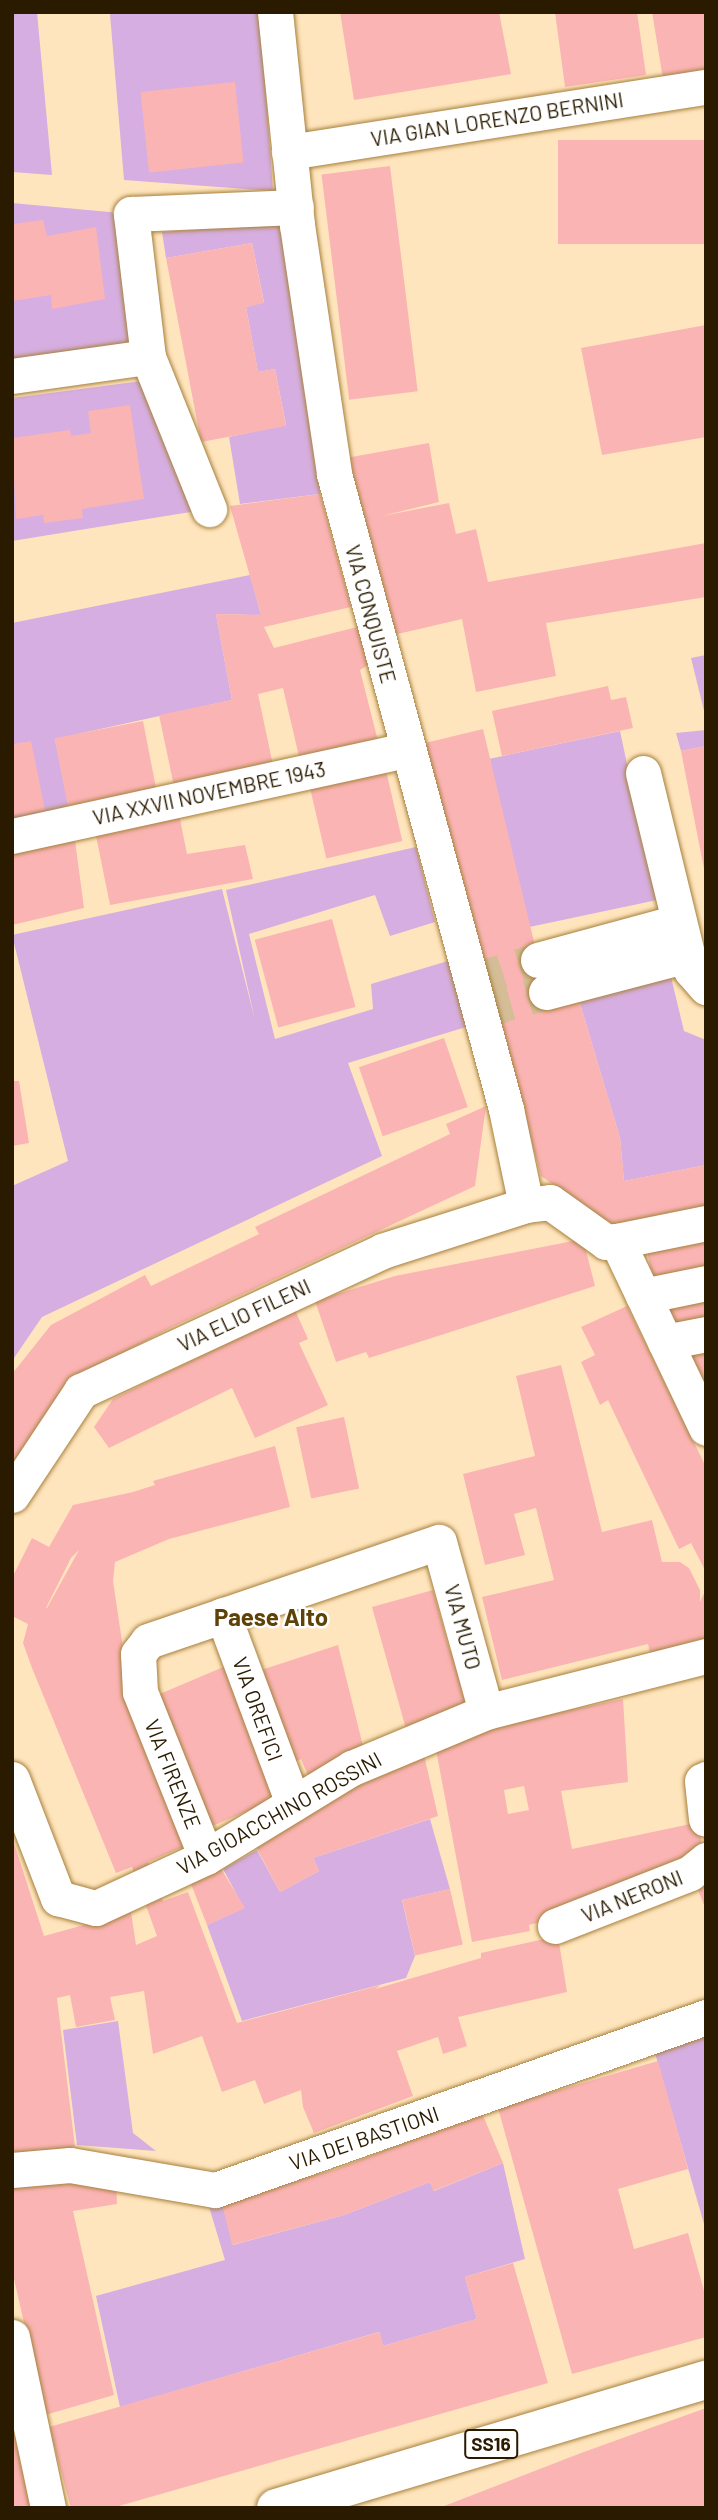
<!DOCTYPE html>
<style>
body{margin:0}
#map{position:relative;width:718px;height:2520px;overflow:hidden;background:#ffe5bd;font-family:Barlow,sans-serif}
div>[style]{position:absolute}
.green>*{inset:0;background:#d6aee1;transform-origin:0 0}
.building>*{inset:0;background:#fbb4b4;transform-origin:0 0}
.minor-tunnel>*{height:35px;margin-top:-17.5px;transform-origin:0;background:repeating-linear-gradient(90deg,#d4bd97 0 35px,transparent 0 53px)}
.roads{filter:drop-shadow(0 0 2px #a7803c) drop-shadow(0 0 2px #a7803c)}
.minor>*{height:35px;margin:-17.5px;padding:0 17.5px;transform-origin:17.5px;border-radius:17.5px;background:#fff}
.primary>*{height:38px;margin:-19px;padding:0 19px;transform-origin:19px;border-radius:19px;background:#fff}
span{translate:-50% -50%;white-space:nowrap;text-align:center;line-height:1.15;-webkit-text-stroke:5px #fff;paint-order:stroke}
.shield-label span{padding:2px 5px;background:#fff;border:2px solid;border-radius:5px;-webkit-text-stroke-width:0}
.shield-label{font-size:19px;color:#2a1b00;font-weight:700}
.street-label{font-size:21px;color:#2a1b00}
.quarter-label{font-size:24px;color:#5e4208;font-weight:700}
.frame{position:absolute;inset:0;border:14px solid #2a1b00;pointer-events:none}
</style>
<div id="map">
<div class="green">
<i style="clip-path:polygon(12px 12px,37px 12px,52px 175px,12px 172px)"></i>
<i style="clip-path:polygon(260px 12px,273px 191px,124px 180px,110px 14px)"></i>
<i style="clip-path:polygon(12px 203px,131px 214px,148px 357px,12px 376px)"></i>
<i style="clip-path:polygon(283px 223px,320px 494px,240px 504px,229px 437px,286px 425px,275px 369px,258px 372px,246px 307px,264px 302px,252px 243px,166px 258px,162px 232px)"></i>
<i style="clip-path:polygon(157px 379px,209px 509px,12px 541px,12px 398px)"></i>
<i style="clip-path:polygon(250px 575px,261px 615px,216px 614px,232px 700px,55px 739px,69px 809px,12px 822px,12px 623px)"></i>
<i style="clip-path:polygon(706px 655px,706px 719px,691px 658px)"></i>
<i style="clip-path:polygon(706px 730px,706px 746px,681px 751px,676px 733px)"></i>
<i style="left:620px;top:731px;width:173px;height:133px;rotate:78deg"></i>
<i style="clip-path:polygon(416px 847px,435px 922px,390px 936px,375px 895px,249px 934px,275px 1039px,373px 1009px,371px 984px,448px 961px,466px 1027px,348px 1063px,382px 1156px,42px 1317px,12px 1361px,12px 1186px,68px 1161px,12px 935px,222px 889px,255px 1020px,226px 890px)"></i>
<i style="clip-path:polygon(671px 977px,684px 1031px,706px 1040px,706px 1165px,624px 1181px,620px 1138px,579px 1000px)"></i>
<i style="clip-path:polygon(430px 1819px,450px 1889px,402px 1900px,415px 1956px,406px 1978px,242px 2021px,207px 1925px,244px 1908px,223px 1869px,257px 1850px,280px 1892px,319px 1871px,313px 1858px)"></i>
<i style="clip-path:polygon(118px 2021px,133px 2133px,156px 2151px,77px 2145px,63px 2030px)"></i>
<i style="clip-path:polygon(706px 2028px,706px 2231px,653px 2046px)"></i>
<i style="clip-path:polygon(503px 2163px,525px 2259px,465px 2277px,477px 2319px,383px 2346px,379px 2332px,120px 2407px,96px 2296px,225px 2260px,207px 2200px,221px 2199px,233px 2245px,344px 2215px,430px 2182px,434px 2191px)"></i>
</div>
<div class="building">
<i style="clip-path:polygon(340px 12px,499px 12px,511px 74px,354px 100px)"></i>
<i style="clip-path:polygon(555px 12px,637px 12px,646px 75px,565px 87px)"></i>
<i style="clip-path:polygon(652px 12px,706px 12px,706px 72px,663px 79px)"></i>
<i style="left:235px;top:82px;width:81px;height:95px;rotate:84deg"></i>
<i style="left:706px;top:140px;width:104px;height:148px;rotate:90deg"></i>
<i style="left:390px;top:166px;width:227px;height:69px;rotate:83deg"></i>
<i style="clip-path:polygon(43px 220px,47px 236px,96px 227px,105px 299px,52px 309px,51px 295px,12px 301px,12px 224px)"></i>
<i style="clip-path:polygon(252px 243px,264px 303px,246px 307px,258px 372px,275px 369px,286px 426px,201px 442px,166px 258px)"></i>
<i style="clip-path:polygon(706px 325px,706px 437px,602px 455px,581px 348px)"></i>
<i style="clip-path:polygon(130px 405px,144px 499px,82px 509px,83px 518px,44px 523px,43px 515px,16px 519px,12px 438px,70px 430px,71px 436px,91px 433px,88px 411px)"></i>
<i style="clip-path:polygon(429px 443px,439px 502px,382px 516px,449px 503px,456px 534px,476px 529px,488px 582px,706px 543px,706px 597px,546px 623px,556px 676px,476px 692px,462px 619px,389px 636px,346px 458px)"></i>
<i style="clip-path:polygon(320px 494px,351px 607px,264px 627px,274px 648px,361px 626px,370px 664px,360px 670px,379px 745px,301px 765px,283px 688px,258px 694px,274px 770px,175px 791px,159px 715px,232px 700px,216px 614px,261px 615px,230px 506px)"></i>
<i style="clip-path:polygon(608px 686px,611px 700px,626px 697px,633px 728px,502px 756px,492px 711px)"></i>
<i style="left:143px;top:721px;width:71px;height:90px;rotate:79deg"></i>
<i style="clip-path:polygon(483px 729px,546px 992px,579px 1000px,620px 1138px,624px 1181px,706px 1165px,706px 1211px,617px 1229px,541px 1176px,421px 744px)"></i>
<i style="clip-path:polygon(31px 741px,45px 810px,12px 816px,12px 744px)"></i>
<i style="clip-path:polygon(706px 746px,706px 869px,704px 869px,681px 751px)"></i>
<i style="left:385px;top:766px;width:77px;height:78px;rotate:77deg"></i>
<i style="clip-path:polygon(179px 814px,187px 854px,245px 845px,253px 879px,110px 905px,95px 831px)"></i>
<i style="clip-path:polygon(74px 833px,84px 908px,12px 925px,12px 846px)"></i>
<i style="left:332px;top:919px;width:91px;height:80px;rotate:75deg"></i>
<i style="left:444px;top:1038px;width:73px;height:90px;rotate:71deg"></i>
<i style="clip-path:polygon(12px 1081px,19px 1081px,29px 1143px,12px 1146px)"></i>
<i style="clip-path:polygon(486px 1106px,475px 1186px,172px 1327px,79px 1376px,12px 1470px,12px 1374px,51px 1325px,145px 1275px,151px 1286px,259px 1234px,255px 1227px,450px 1134px,446px 1124px)"></i>
<i style="clip-path:polygon(706px 1233px,706px 1273px,654px 1285px,646px 1246px)"></i>
<i style="clip-path:polygon(583px 1239px,595px 1286px,369px 1358px,366px 1352px,336px 1362px,315px 1301px,395px 1276px)"></i>
<i style="clip-path:polygon(706px 1291px,706px 1326px,674px 1333px,659px 1299px)"></i>
<i style="clip-path:polygon(627px 1306px,706px 1467px,706px 1572px,691px 1543px,679px 1549px,608px 1400px,600px 1405px,581px 1362px,595px 1355px,581px 1327px)"></i>
<i style="clip-path:polygon(295px 1310px,308px 1339px,299px 1343px,328px 1405px,255px 1438px,232px 1388px,109px 1448px,94px 1427px,113px 1399px)"></i>
<i style="clip-path:polygon(706px 1343px,706px 1383px,701px 1384px,683px 1348px)"></i>
<i style="clip-path:polygon(561px 1365px,602px 1532px,652px 1520px,662px 1562px,680px 1562px,689px 1568px,700px 1590px,700px 1602px,706px 1589px,706px 1639px,651px 1658px,648px 1644px,502px 1680px,482px 1597px,554px 1580px,536px 1508px,514px 1514px,525px 1555px,485px 1565px,463px 1474px,535px 1456px,516px 1376px)"></i>
<i style="left:344px;top:1417px;width:73px;height:49px;rotate:78deg"></i>
<i style="clip-path:polygon(evenodd,275px 1446px,290px 1507px,169px 1539px,115px 1562px,113px 1581px,123px 1648px,187px 1845px,148px 1862px,163px 1901px,188px 1892px,237px 2023px,381px 1985px,375px 1989px,481px 1958px,481px 1953px,558px 1936px,567px 1992px,458px 2017px,467px 2046px,443px 2054px,438px 2037px,397px 2051px,413px 2096px,314px 2133px,303px 2107px,301px 2090px,264px 2104px,255px 2080px,222px 2092px,202px 2036px,153px 2054px,144px 1991px,110px 1997px,115px 2020px,76px 2027px,70px 1995px,57px 1998px,75px 2147px,12px 2155px,12px 1837px,44px 1936px,131px 1912px,136px 1945px,157px 1936px,132px 1867px,116px 1873px,32px 1668px,23px 1643px,28px 1624px,12px 1616px,12px 1578px,32px 1538px,49px 1547px,73px 1505px,133px 1492px,155px 1485px,153px 1481px,275px 1446px,79px 1550px,47px 1608px,46px 1608px,71px 1558px,79px 1550px)"></i>
<i style="clip-path:polygon(433px 1590px,450px 1651px,457px 1649px,474px 1709px,406px 1729px,372px 1607px)"></i>
<i style="clip-path:polygon(338px 1645px,364px 1750px,309px 1778px,301px 1759px,285px 1766px,255px 1672px)"></i>
<i style="left:228px;top:1665px;width:142px;height:83px;rotate:67deg"></i>
<i style="clip-path:polygon(evenodd,623px 1699px,628px 1782px,561px 1791px,572px 1849px,700px 1822px,702px 1858px,592px 1908px,529px 1925px,530px 1931px,472px 1942px,434px 1739px,623px 1699px,524px 1786px,529px 1810px,508px 1814px,504px 1790px,524px 1786px)"></i>
<i style="clip-path:polygon(424px 1755px,438px 1816px,313px 1858px,319px 1871px,280px 1892px,255px 1845px,364px 1777px)"></i>
<i style="clip-path:polygon(220px 1867px,245px 1908px,207px 1925px,191px 1884px)"></i>
<i style="clip-path:polygon(706px 1868px,706px 1910px,693px 1877px)"></i>
<i style="left:450px;top:1889px;width:57px;height:49px;rotate:77deg"></i>
<i style="clip-path:polygon(658px 2061px,688px 2169px,618px 2189px,634px 2249px,688px 2233px,706px 2298px,706px 2337px,572px 2374px,498px 2108px)"></i>
<i style="clip-path:polygon(482px 2113px,503px 2163px,433px 2191px,430px 2182px,344px 2215px,232px 2245px,221px 2199px,334px 2170px)"></i>
<i style="clip-path:polygon(12px 2177px,116px 2179px,117px 2204px,73px 2211px,114px 2395px,45px 2415px,12px 2270px)"></i>
<i style="clip-path:polygon(513px 2263px,548px 2383px,112px 2508px,71px 2508px,49px 2427px,380px 2332px,383px 2346px,477px 2319px,465px 2277px)"></i>
<i style="clip-path:polygon(706px 2408px,706px 2508px,439px 2508px,581px 2453px)"></i>
<i style="clip-path:polygon(12px 2422px,32px 2508px,12px 2508px)"></i>
</div>
<div class="minor-tunnel">
<i style="left:469px;top:982px;width:72px;rotate:-17.7deg"></i>
<i style="left:477px;top:1012px;width:72px;rotate:-16.2deg"></i>
</div>
<div class="roads">
<div class="minor">
<i style="left:275px;top:12px;width:214px;rotate:84.1deg"></i>
<i style="left:297px;top:225px;width:252px;rotate:81.5deg"></i>
<i style="left:334px;top:474px;width:658px;rotate:74.84deg"></i>
<i style="left:506px;top:1109px;width:98px;rotate:78.2deg"></i>
<i style="left:289px;top:152px;width:422px;rotate:-8.9deg"></i>
<i style="left:148px;top:357px;width:164px;rotate:68.1deg"></i>
<i style="left:12px;top:376px;width:137px;rotate:-8deg"></i>
<i style="left:148px;top:357px;width:144px;rotate:-96.8deg"></i>
<i style="left:131px;top:214px;width:165px;rotate:-2.4deg"></i>
<i style="left:643px;top:773px;width:203px;rotate:76.3deg"></i>
<i style="left:691px;top:970px;width:23px;rotate:49deg"></i>
<i style="left:12px;top:836px;width:404px;rotate:-12.3deg"></i>
<i style="left:538px;top:960px;width:145px;rotate:-15.2deg"></i>
<i style="left:546px;top:992px;width:146px;rotate:-14.7deg"></i>
<i style="left:617px;top:1241px;width:91px;rotate:-11.4deg"></i>
<i style="left:643px;top:1296px;width:64px;rotate:-11.7deg"></i>
<i style="left:665px;top:1342px;width:42px;rotate:-11deg"></i>
<i style="left:12px;top:1495px;width:125px;rotate:-56.4deg"></i>
<i style="left:81px;top:1391px;width:332px;rotate:-24.9deg"></i>
<i style="left:382px;top:1251px;width:151px;rotate:-17.7deg"></i>
<i style="left:526px;top:1205px;width:24px;rotate:-7deg"></i>
<i style="left:550px;top:1202px;width:69px;rotate:35.5deg"></i>
<i style="left:606px;top:1242px;width:11px;rotate:-5deg"></i>
<i style="left:617px;top:1241px;width:207px;rotate:64.5deg"></i>
<i style="left:223px;top:1615px;width:201px;rotate:69.6deg"></i>
<i style="left:12px;top:1779px;width:128px;rotate:68.9deg"></i>
<i style="left:58px;top:1898px;width:39px;rotate:15deg"></i>
<i style="left:96px;top:1908px;width:121px;rotate:-24.9deg"></i>
<i style="left:206px;top:1857px;width:171px;rotate:-31.4deg"></i>
<i style="left:352px;top:1768px;width:145px;rotate:-22.7deg"></i>
<i style="left:486px;top:1712px;width:227px;rotate:-14.3deg"></i>
<i style="left:706px;top:1779px;width:4px;rotate:153deg"></i>
<i style="left:702px;top:1781px;width:38px;rotate:84deg"></i>
<i style="left:206px;top:1857px;width:178px;rotate:-111.8deg"></i>
<i style="left:140px;top:1692px;width:38px;rotate:-93deg"></i>
<i style="left:138px;top:1654px;width:16px;rotate:-52deg"></i>
<i style="left:148px;top:1641px;width:307px;rotate:-18.8deg"></i>
<i style="left:439px;top:1542px;width:176px;rotate:74.5deg"></i>
<i style="left:555px;top:1926px;width:145px;rotate:-21.4deg"></i>
<i style="left:690px;top:1873px;width:21px;rotate:-39deg"></i>
<i style="left:12px;top:2170px;width:58px;rotate:-4.9deg"></i>
<i style="left:70px;top:2165px;width:147px;rotate:9.8deg"></i>
<i style="left:215px;top:2190px;width:521px;rotate:-19.41deg"></i>
<i style="left:12px;top:2337px;width:175px;rotate:78.1deg"></i>
</div>
<div class="primary">
<i style="left:276px;top:2508px;width:449px;rotate:-16.6deg"></i>
</div>
</div>
<div class="shield-label">
<span style="left:491px;top:2444px">SS16</span>
</div>
<div class="street-label">
<span style="left:497px;top:119px;rotate:-9deg">VIA GIAN LORENZO BERNINI</span>
<span style="left:371px;top:614px;rotate:75deg">VIA CONQUISTE</span>
<span style="left:209px;top:793px;rotate:-12deg">VIA XXVII NOVEMBRE 1943</span>
<span style="left:244px;top:1315px;rotate:-25deg">VIA ELIO FILENI</span>
<span style="left:463px;top:1627px;rotate:75deg">VIA MUTO</span>
<span style="left:258px;top:1709px;rotate:70deg">VIA OREFICI</span>
<span style="left:173px;top:1774px;rotate:68deg">VIA FIRENZE</span>
<span style="left:279px;top:1813px;rotate:-29deg">VIA GIOACCHINO ROSSINI</span>
<span style="left:632px;top:1896px;rotate:-22deg">VIA NERONI</span>
<span style="left:364px;top:2138px;rotate:-19deg">VIA DEI BASTIONI</span>
</div>
<div class="quarter-label">
<span style="left:271px;top:1617px">Paese Alto</span>
</div>
<div class="frame"></div>
</div>
